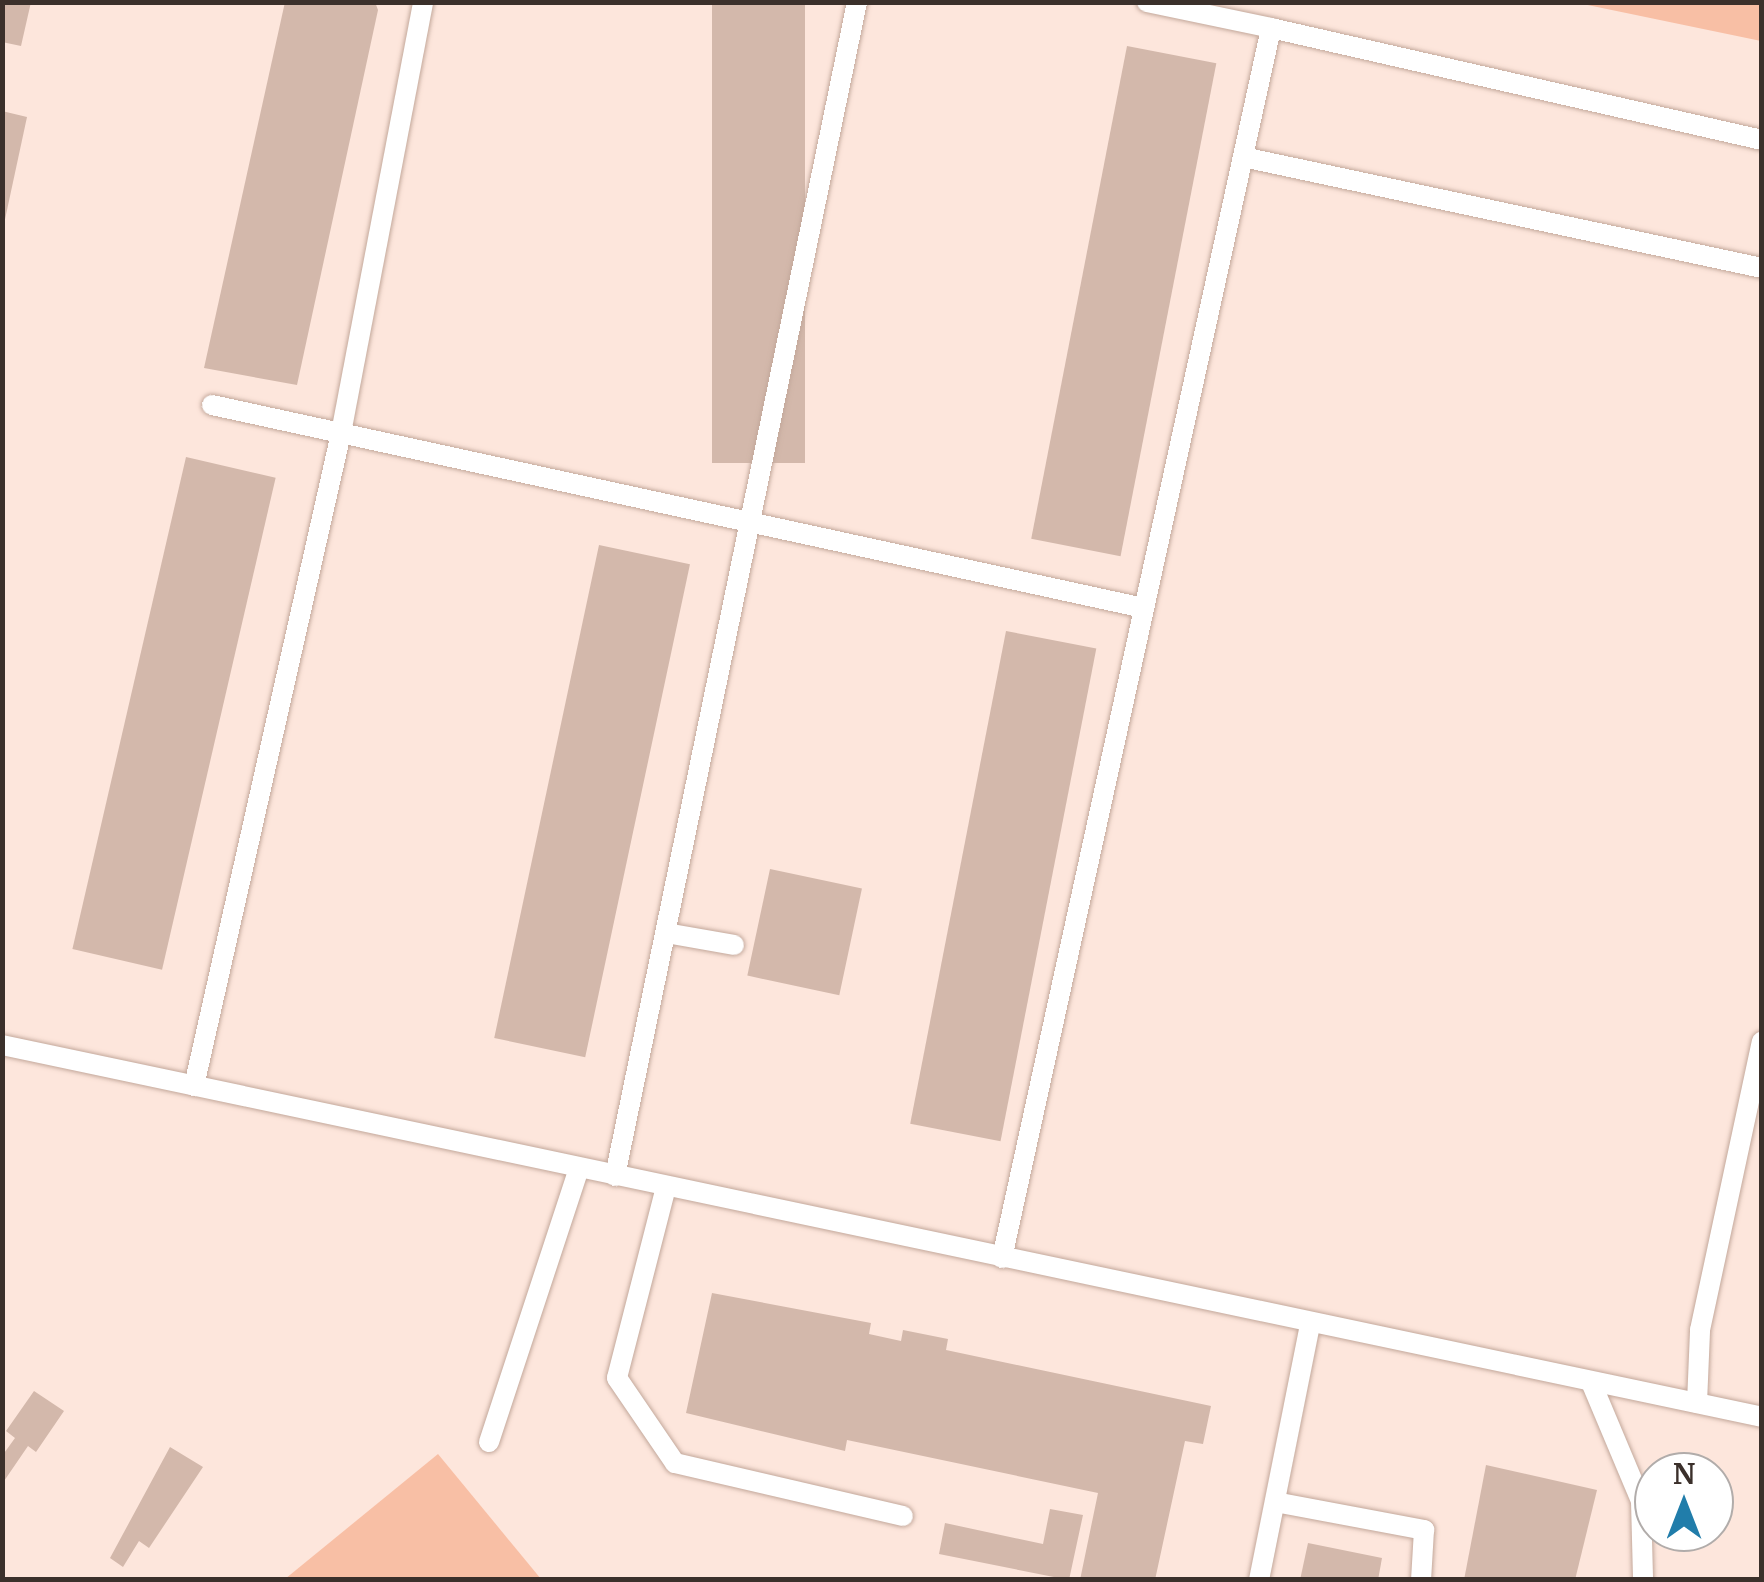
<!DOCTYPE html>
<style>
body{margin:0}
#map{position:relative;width:1764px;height:1582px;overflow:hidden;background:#fde6dc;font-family:Merriweather,serif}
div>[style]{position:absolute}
.green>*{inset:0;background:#f8bfa5}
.building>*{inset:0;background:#d3b8ab;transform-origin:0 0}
.roads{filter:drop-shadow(0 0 2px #c3a89b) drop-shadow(0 0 2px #c3a89b)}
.service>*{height:20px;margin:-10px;padding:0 10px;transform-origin:10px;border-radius:10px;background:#fff}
span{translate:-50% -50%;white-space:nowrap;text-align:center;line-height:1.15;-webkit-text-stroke:9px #fff;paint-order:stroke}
.frame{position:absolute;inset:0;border:5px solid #3b302b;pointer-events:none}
.north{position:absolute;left:1634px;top:1452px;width:100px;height:100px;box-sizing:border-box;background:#fff;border:2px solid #b1acaa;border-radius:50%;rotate:0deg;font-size:28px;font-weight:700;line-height:40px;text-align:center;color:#3b302b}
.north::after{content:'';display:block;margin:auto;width:35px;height:45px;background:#217daa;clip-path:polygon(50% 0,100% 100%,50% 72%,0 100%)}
</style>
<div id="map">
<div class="green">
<i style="clip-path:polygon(1578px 3px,1761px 3px,1761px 41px)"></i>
<i style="clip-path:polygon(438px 1454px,541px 1579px,285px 1579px)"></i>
</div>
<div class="building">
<i style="clip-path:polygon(2px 2px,31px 2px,21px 46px,2px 42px)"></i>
<i style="clip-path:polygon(285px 2px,375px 2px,378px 10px,297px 385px,204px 368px)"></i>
<i style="left:712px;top:2px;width:93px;height:461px"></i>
<i style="left:1127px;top:46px;width:91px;height:502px;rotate:11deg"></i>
<i style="clip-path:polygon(2px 111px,27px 117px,4px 224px,2px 224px)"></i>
<i style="left:186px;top:457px;width:92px;height:505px;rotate:13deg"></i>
<i style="left:599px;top:545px;width:93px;height:504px;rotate:12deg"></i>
<i style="left:1006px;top:631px;width:92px;height:502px;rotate:11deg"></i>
<i style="left:770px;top:869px;width:94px;height:109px;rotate:12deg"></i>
<i style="clip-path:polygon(712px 1293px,871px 1323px,869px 1334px,901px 1341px,903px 1330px,948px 1339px,946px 1350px,1211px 1406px,1203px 1444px,1185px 1441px,1155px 1580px,1080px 1580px,1098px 1493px,847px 1440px,845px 1451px,686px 1413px)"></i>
<i style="clip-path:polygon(34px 1391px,64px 1411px,36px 1452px,28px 1446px,2px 1484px,2px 1456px,15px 1438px,6px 1431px)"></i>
<i style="clip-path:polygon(170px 1447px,203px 1467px,149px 1548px,139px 1541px,123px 1567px,110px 1558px)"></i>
<i style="clip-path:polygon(1486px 1465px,1597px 1490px,1575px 1580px,1464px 1580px)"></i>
<i style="clip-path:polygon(1050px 1509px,1083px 1515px,1069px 1580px,939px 1554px,945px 1523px,1043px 1544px)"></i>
<i style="clip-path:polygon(1308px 1543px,1382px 1558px,1378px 1580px,1300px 1580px)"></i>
</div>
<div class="roads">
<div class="service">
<i style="left:1147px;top:2px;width:127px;rotate:11.8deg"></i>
<i style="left:1243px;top:157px;width:531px;rotate:12.07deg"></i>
<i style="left:212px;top:405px;width:954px;rotate:12.29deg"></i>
<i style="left:666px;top:933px;width:69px;rotate:10deg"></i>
<i style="left:2px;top:1045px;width:1799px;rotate:11.93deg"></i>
<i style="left:194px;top:1086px;width:669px;rotate:-77.31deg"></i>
<i style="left:341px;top:433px;width:439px;rotate:-79.2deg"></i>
<i style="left:615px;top:1176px;width:1199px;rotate:-78.35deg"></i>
<i style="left:666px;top:1187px;width:197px;rotate:104.4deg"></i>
<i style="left:617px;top:1378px;width:103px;rotate:55.7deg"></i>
<i style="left:675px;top:1463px;width:234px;rotate:13.1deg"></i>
<i style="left:1002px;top:1258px;width:1259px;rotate:-77.66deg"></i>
<i style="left:1271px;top:28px;width:504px;rotate:12.85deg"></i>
<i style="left:1591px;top:1382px;width:129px;rotate:67.2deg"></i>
<i style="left:1641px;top:1501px;width:79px;rotate:88.5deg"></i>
<i style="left:1697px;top:1403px;width:73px;rotate:-87.6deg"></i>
<i style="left:1700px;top:1330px;width:295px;rotate:-77.9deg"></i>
<i style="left:489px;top:1442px;width:288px;rotate:-71.8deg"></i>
<i style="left:1275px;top:1502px;width:152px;rotate:10.6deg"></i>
<i style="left:1424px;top:1530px;width:50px;rotate:93.4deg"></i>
<i style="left:1259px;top:1580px;width:261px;rotate:-78.7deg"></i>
</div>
</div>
<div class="frame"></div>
<div class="north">N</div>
</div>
